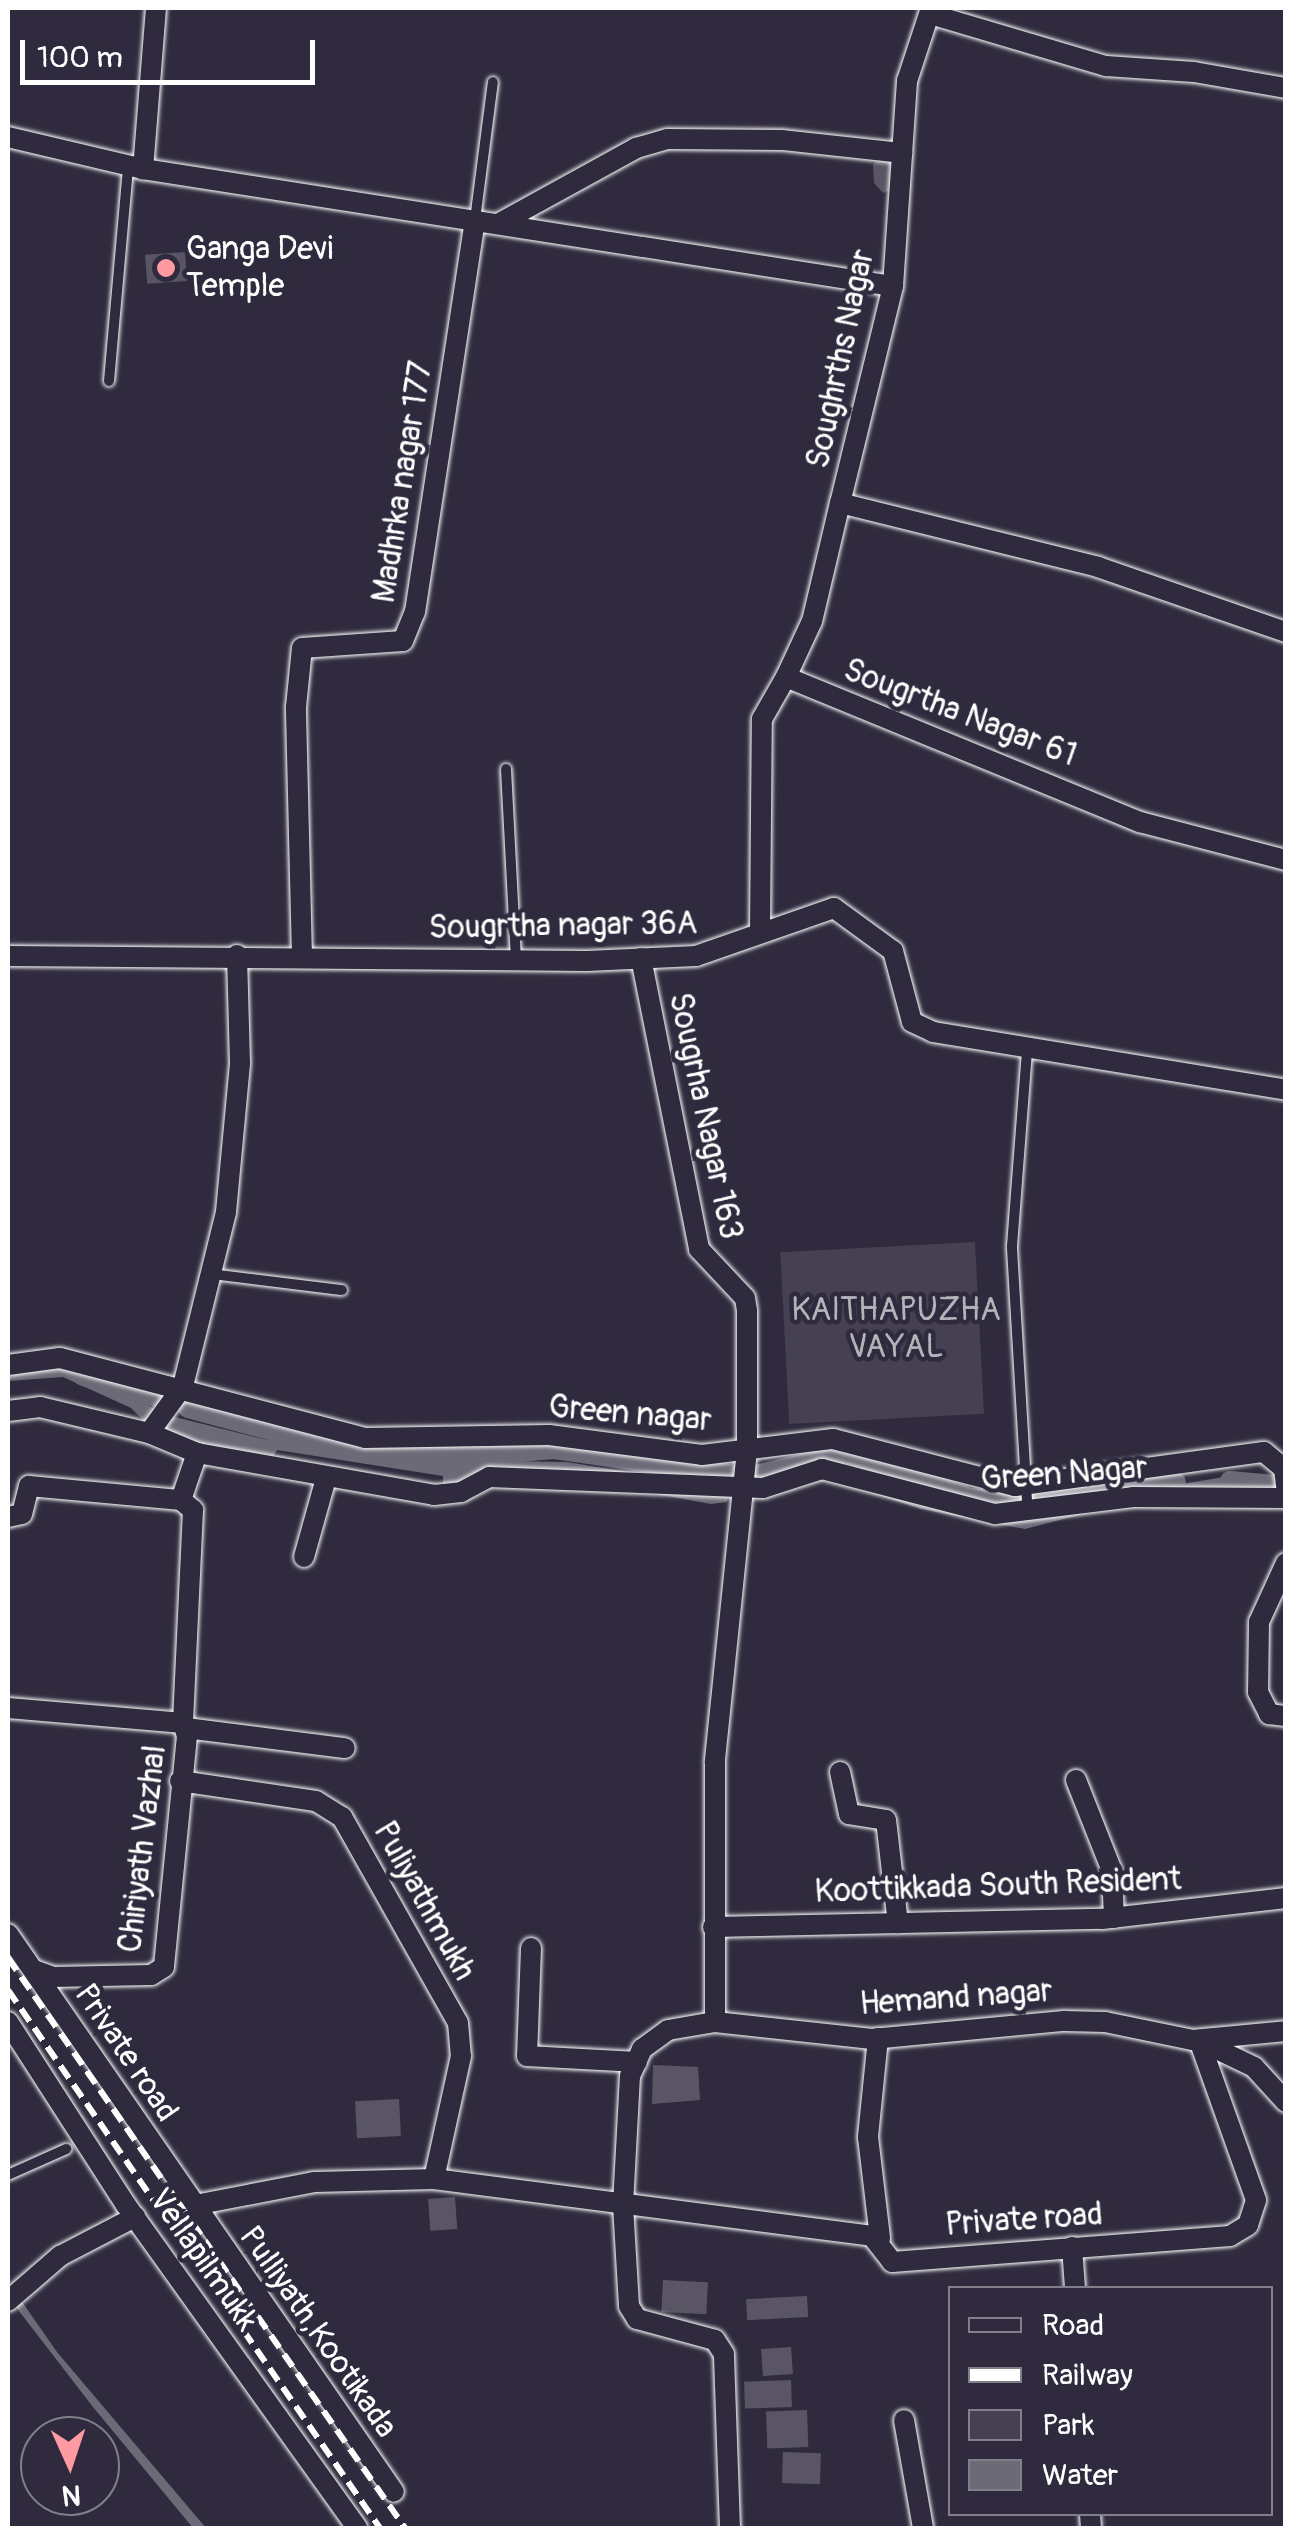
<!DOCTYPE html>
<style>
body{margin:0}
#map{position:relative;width:1293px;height:2536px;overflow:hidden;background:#2f2a3d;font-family:Pangolin,sans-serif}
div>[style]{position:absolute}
.green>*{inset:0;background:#464152;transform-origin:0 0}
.water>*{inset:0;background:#6d6a77}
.canal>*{height:20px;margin:-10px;padding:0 10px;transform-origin:10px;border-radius:10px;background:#6d6a77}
.building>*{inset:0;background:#595564;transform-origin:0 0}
.roads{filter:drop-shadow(0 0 2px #fff) drop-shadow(0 0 2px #fff)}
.service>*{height:10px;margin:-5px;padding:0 5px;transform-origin:5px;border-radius:5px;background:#2f2a3d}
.minor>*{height:20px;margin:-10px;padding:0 10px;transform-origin:10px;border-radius:10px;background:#2f2a3d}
.rail>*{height:6px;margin-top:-3px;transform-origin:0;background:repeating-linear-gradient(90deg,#fff 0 15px,transparent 0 23px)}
.dots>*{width:28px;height:28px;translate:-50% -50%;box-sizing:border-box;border:5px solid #2f2a3d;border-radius:50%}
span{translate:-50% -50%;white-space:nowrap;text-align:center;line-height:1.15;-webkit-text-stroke:9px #2f2a3d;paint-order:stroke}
.poi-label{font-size:32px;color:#fff}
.left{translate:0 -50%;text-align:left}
.street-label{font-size:32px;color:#fff}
.park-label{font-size:32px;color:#b5b3ba}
.frame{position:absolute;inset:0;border:10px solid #fff;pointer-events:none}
.legend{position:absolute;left:948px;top:2286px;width:325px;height:230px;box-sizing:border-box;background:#2f2a3d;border:2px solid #827f8b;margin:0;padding:12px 18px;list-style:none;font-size:30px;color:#fff}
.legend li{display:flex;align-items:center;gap:20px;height:50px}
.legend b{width:50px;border:2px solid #827f8b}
.north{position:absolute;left:20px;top:2416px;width:100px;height:100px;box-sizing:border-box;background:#2f2a3d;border:2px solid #827f8b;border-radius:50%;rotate:177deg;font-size:28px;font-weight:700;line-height:40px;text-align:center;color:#fff}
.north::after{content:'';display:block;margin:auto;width:35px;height:45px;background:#ff9aa2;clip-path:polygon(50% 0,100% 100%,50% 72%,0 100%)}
.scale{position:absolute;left:20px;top:40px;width:295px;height:45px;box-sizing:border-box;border:5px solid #fff;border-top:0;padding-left:12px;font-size:30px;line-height:35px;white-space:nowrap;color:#fff;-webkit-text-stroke:8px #2f2a3d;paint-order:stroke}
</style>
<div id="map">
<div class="green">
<i style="left:975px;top:1242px;width:172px;height:195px;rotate:87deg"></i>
</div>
<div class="water">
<i style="clip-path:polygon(79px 1367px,129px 1395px,161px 1412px,150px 1427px,131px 1408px,63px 1377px,8px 1381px,8px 1371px)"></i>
<i style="clip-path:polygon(171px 1416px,263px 1439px,409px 1459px,567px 1462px,729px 1489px,727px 1502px,711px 1504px,624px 1488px,443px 1486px,443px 1476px,277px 1450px,271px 1461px,157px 1432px)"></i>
<i style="clip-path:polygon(825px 1458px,923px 1498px,1001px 1514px,1230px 1476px,1286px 1491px,1126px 1503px,1025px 1529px,921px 1509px,828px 1478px,738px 1480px)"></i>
<i style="clip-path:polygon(18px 2296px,57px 2352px,206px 2528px,193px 2528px,93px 2407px,12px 2302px)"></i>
</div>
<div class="canal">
<i style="left:83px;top:1376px;width:83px;rotate:16deg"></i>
<i style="left:188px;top:1408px;width:162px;rotate:15.1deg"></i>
<i style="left:344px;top:1450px;width:129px;rotate:2.7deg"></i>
<i style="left:473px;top:1456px;width:81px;rotate:-4.9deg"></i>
<i style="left:554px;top:1449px;width:177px;rotate:8.1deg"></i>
<i style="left:760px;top:1474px;width:89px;rotate:-13.6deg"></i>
<i style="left:847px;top:1453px;width:131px;rotate:20.1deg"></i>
<i style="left:970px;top:1498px;width:47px;rotate:4.9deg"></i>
<i style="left:1017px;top:1502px;width:160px;rotate:-7.2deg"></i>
<i style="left:1230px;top:1481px;width:46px;rotate:5deg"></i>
</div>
<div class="building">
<i style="clip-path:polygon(882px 155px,897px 160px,895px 188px,883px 193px,874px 183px,873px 165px)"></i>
<i style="left:185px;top:252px;width:29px;height:40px;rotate:86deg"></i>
<i style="clip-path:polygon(653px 2065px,698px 2067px,700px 2100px,652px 2104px)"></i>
<i style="left:399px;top:2099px;width:37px;height:44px;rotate:87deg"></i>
<i style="left:455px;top:2197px;width:32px;height:27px;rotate:86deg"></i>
<i style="left:663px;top:2280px;width:45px;height:32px;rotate:3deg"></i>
<i style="left:807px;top:2296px;width:21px;height:61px;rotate:87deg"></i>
<i style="left:791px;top:2347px;width:27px;height:30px;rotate:86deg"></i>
<i style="left:791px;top:2380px;width:27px;height:47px;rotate:88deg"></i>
<i style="left:807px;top:2410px;width:37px;height:41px;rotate:88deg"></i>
<i style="left:783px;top:2452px;width:38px;height:31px;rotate:2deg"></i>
</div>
<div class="roads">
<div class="service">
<i style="left:475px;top:220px;width:139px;rotate:-82.6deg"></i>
<i style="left:109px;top:381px;width:216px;rotate:-84.9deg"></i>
<i style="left:506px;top:769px;width:190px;rotate:87deg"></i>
<i style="left:211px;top:1274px;width:132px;rotate:7deg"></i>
<i style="left:1027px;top:1501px;width:255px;rotate:-93.4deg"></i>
<i style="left:1012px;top:1246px;width:197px;rotate:-85.6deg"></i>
<i style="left:8px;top:2175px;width:64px;rotate:-24.1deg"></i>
</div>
<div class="minor">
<i style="left:156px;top:8px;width:162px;rotate:94.6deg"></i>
<i style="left:143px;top:169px;width:759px;rotate:8.87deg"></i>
<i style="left:931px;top:8px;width:77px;rotate:108.2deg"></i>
<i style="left:907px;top:81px;width:205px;rotate:93.9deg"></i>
<i style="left:893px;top:286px;width:223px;rotate:103.7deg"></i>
<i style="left:840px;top:503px;width:266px;rotate:13.9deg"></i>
<i style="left:1098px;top:567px;width:199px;rotate:19.1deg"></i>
<i style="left:930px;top:14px;width:184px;rotate:16.5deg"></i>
<i style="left:1106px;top:66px;width:88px;rotate:3.9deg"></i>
<i style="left:1194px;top:72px;width:93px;rotate:9.9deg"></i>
<i style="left:8px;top:137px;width:139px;rotate:13.3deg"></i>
<i style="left:498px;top:224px;width:158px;rotate:-28.8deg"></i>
<i style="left:636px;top:148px;width:33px;rotate:-16deg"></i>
<i style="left:668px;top:139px;width:114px;rotate:0.5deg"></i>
<i style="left:782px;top:140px;width:121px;rotate:6.2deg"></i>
<i style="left:840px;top:503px;width:121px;rotate:103.3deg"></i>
<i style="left:812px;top:621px;width:62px;rotate:114.9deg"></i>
<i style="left:786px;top:677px;width:383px;rotate:22.3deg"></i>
<i style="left:1140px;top:822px;width:151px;rotate:14.6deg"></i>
<i style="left:760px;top:930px;width:211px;rotate:-89.5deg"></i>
<i style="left:762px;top:719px;width:48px;rotate:-60.3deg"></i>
<i style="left:8px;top:956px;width:579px;rotate:0.49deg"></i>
<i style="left:587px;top:961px;width:109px;rotate:-2.6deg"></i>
<i style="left:696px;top:956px;width:146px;rotate:-19.2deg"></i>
<i style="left:834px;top:908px;width:73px;rotate:36.1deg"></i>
<i style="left:893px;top:951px;width:73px;rotate:75deg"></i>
<i style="left:912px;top:1022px;width:23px;rotate:25deg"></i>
<i style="left:933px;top:1032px;width:358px;rotate:9.3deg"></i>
<i style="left:302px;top:958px;width:251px;rotate:-91.4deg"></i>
<i style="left:296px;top:707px;width:59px;rotate:-84.2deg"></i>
<i style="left:302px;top:648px;width:101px;rotate:-4deg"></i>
<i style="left:403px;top:641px;width:31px;rotate:-68deg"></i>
<i style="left:415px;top:612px;width:396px;rotate:-81.3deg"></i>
<i style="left:641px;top:958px;width:297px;rotate:78.7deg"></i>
<i style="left:699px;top:1249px;width:67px;rotate:46.8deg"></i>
<i style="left:745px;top:1298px;width:13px;rotate:81deg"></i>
<i style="left:747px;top:1311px;width:139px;rotate:90deg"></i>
<i style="left:747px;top:1450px;width:314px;rotate:95.9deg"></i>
<i style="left:715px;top:1762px;width:260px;rotate:90deg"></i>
<i style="left:8px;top:1365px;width:52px;rotate:-7.7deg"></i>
<i style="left:60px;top:1358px;width:315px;rotate:14.7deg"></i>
<i style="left:365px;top:1438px;width:184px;rotate:-0.9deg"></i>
<i style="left:549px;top:1435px;width:154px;rotate:7.4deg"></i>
<i style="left:702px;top:1455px;width:132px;rotate:-7deg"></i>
<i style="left:833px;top:1439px;width:188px;rotate:14.5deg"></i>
<i style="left:1015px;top:1486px;width:251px;rotate:-7.8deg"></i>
<i style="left:1264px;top:1452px;width:26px;rotate:40deg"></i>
<i style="left:1284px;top:1469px;width:17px;rotate:83deg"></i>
<i style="left:8px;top:1411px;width:32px;rotate:-7deg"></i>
<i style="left:40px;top:1407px;width:112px;rotate:13.4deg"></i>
<i style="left:149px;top:1433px;width:52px;rotate:22.6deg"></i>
<i style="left:197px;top:1453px;width:241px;rotate:10deg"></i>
<i style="left:434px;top:1495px;width:27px;rotate:-6deg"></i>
<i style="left:461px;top:1492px;width:32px;rotate:-28deg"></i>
<i style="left:489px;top:1477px;width:274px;rotate:2.3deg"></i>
<i style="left:763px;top:1488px;width:62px;rotate:-17.9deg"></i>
<i style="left:822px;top:1469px;width:179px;rotate:14.6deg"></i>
<i style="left:995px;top:1514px;width:139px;rotate:-7deg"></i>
<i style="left:1133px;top:1497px;width:153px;rotate:0.4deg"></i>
<i style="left:149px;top:1433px;width:58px;rotate:-54.1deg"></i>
<i style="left:183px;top:1386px;width:179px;rotate:-76.1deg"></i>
<i style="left:226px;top:1212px;width:150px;rotate:-84.6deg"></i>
<i style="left:240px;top:1063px;width:108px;rotate:-91.6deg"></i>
<i style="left:181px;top:1500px;width:16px;rotate:40deg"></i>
<i style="left:193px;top:1510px;width:213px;rotate:92.7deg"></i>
<i style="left:8px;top:1517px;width:14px;rotate:-12deg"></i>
<i style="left:22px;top:1514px;width:29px;rotate:-76deg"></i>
<i style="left:29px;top:1486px;width:153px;rotate:5.3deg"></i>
<i style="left:181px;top:1500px;width:50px;rotate:-71.2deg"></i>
<i style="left:304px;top:1557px;width:82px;rotate:-74.4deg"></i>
<i style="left:1286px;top:1563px;width:65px;rotate:114.6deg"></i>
<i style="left:1259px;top:1622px;width:70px;rotate:90.8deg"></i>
<i style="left:1258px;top:1692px;width:25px;rotate:63deg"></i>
<i style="left:1269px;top:1714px;width:17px;rotate:7deg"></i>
<i style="left:8px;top:1708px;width:176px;rotate:4.9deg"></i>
<i style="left:183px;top:1723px;width:14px;rotate:73deg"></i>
<i style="left:187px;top:1736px;width:232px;rotate:95.7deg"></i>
<i style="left:164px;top:1967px;width:15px;rotate:148deg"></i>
<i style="left:151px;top:1975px;width:98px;rotate:178.8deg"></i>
<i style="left:53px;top:1977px;width:20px;rotate:-160deg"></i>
<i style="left:186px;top:1728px;width:160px;rotate:7.2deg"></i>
<i style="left:840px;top:1772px;width:43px;rotate:77.9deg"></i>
<i style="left:849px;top:1814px;width:37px;rotate:9deg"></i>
<i style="left:886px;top:1820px;width:104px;rotate:83.4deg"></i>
<i style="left:1076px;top:1780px;width:98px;rotate:68.4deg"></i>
<i style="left:1112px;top:1871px;width:47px;rotate:87.6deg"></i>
<i style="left:180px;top:1781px;width:137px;rotate:8.4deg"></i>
<i style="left:316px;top:1801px;width:31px;rotate:32deg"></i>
<i style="left:342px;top:1817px;width:236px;rotate:60.6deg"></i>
<i style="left:458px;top:2023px;width:33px;rotate:85deg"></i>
<i style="left:461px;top:2056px;width:126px;rotate:102.4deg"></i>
<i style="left:713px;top:1927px;width:389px;rotate:-1.2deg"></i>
<i style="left:1102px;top:1919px;width:185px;rotate:-6.5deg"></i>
<i style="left:8px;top:1934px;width:678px;rotate:55.33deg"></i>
<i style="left:531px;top:1948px;width:108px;rotate:92.1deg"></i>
<i style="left:527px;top:2056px;width:110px;rotate:3.1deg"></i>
<i style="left:8px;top:2022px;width:218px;rotate:57.2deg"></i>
<i style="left:126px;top:2205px;width:397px;rotate:54.4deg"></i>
<i style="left:878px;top:2038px;width:100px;rotate:95.8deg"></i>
<i style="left:868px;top:2137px;width:102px;rotate:83.2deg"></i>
<i style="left:1200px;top:2041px;width:60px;rotate:25.7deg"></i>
<i style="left:1254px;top:2067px;width:47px;rotate:47.6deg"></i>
<i style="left:195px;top:2205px;width:122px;rotate:-10.9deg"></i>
<i style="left:315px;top:2182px;width:119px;rotate:-1.4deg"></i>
<i style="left:434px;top:2179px;width:442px;rotate:7.4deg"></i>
<i style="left:872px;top:2236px;width:33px;rotate:52deg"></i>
<i style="left:892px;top:2262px;width:339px;rotate:-4.4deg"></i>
<i style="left:1230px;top:2236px;width:21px;rotate:-31deg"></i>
<i style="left:1248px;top:2225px;width:26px;rotate:-72deg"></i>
<i style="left:1256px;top:2200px;width:170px;rotate:-109.6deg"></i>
<i style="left:1072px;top:2247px;width:41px;rotate:85.8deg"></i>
<i style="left:8px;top:2301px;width:69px;rotate:-40.9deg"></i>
<i style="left:60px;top:2256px;width:85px;rotate:-27.5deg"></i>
<i style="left:904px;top:2420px;width:110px;rotate:80deg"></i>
<i style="left:1090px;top:2514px;width:14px;rotate:86deg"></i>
<i style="left:730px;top:2528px;width:174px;rotate:-92deg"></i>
<i style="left:724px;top:2354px;width:17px;rotate:-123deg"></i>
<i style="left:715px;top:2340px;width:81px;rotate:-164.9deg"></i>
<i style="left:637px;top:2319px;width:15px;rotate:-122deg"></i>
<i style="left:629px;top:2306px;width:101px;rotate:-93.4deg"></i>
<i style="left:623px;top:2205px;width:129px;rotate:-86.9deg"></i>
<i style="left:630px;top:2076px;width:30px;rotate:-66deg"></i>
<i style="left:642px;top:2049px;width:32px;rotate:-36deg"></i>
<i style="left:668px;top:2030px;width:48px;rotate:-9.7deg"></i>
<i style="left:715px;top:2022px;width:158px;rotate:6.2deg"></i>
<i style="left:872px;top:2039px;width:193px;rotate:-5.4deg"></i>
<i style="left:1064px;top:2021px;width:41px;rotate:1.4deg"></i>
<i style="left:1105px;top:2022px;width:90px;rotate:11.6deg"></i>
<i style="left:1193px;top:2040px;width:93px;rotate:-5.5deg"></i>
</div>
</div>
<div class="rail">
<i style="left:8px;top:1958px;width:695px;rotate:55.14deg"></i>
<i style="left:8px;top:1990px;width:654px;rotate:55.34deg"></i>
</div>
<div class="dots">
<i style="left:166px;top:268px;background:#ff9aa2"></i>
</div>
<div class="poi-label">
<span class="left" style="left:186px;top:268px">Ganga Devi<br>Temple</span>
</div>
<div class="street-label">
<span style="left:841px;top:359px;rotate:-78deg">Soughrths Nagar</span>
<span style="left:403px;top:482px;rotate:-81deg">Madhrka nagar 177</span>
<span style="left:960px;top:713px;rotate:21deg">Sougrtha Nagar 61</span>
<span style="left:563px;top:926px;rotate:-1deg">Sougrtha nagar 36A</span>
<span style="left:705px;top:1116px;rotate:78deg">Sougrha Nagar 163</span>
<span style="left:630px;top:1414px;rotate:5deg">Green nagar</span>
<span style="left:1064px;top:1474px;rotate:-4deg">Green Nagar</span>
<span style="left:143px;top:1849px;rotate:-83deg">Chiriyath Vazhal</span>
<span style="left:998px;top:1886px;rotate:-2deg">Koottikkada South Resident</span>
<span style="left:424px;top:1901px;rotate:61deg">Puliyathmukh</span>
<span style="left:956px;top:1998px;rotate:-4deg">Hemand nagar</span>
<span style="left:126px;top:2053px;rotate:56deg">Private road</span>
<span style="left:1024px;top:2220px;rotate:-4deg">Private road</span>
<span style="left:203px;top:2260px;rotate:55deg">Vellapilmukk</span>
<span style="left:318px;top:2332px;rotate:55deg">Pulliyath,Kootikada</span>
</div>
<div class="park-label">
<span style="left:896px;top:1329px">KAITHAPUZHA<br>VAYAL</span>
</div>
<div class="frame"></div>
<ul class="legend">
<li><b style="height:12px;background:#2f2a3d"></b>Road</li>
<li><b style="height:12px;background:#fff"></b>Railway</li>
<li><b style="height:28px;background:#464152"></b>Park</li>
<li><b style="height:28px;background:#6d6a77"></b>Water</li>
</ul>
<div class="north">N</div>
<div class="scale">100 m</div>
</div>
